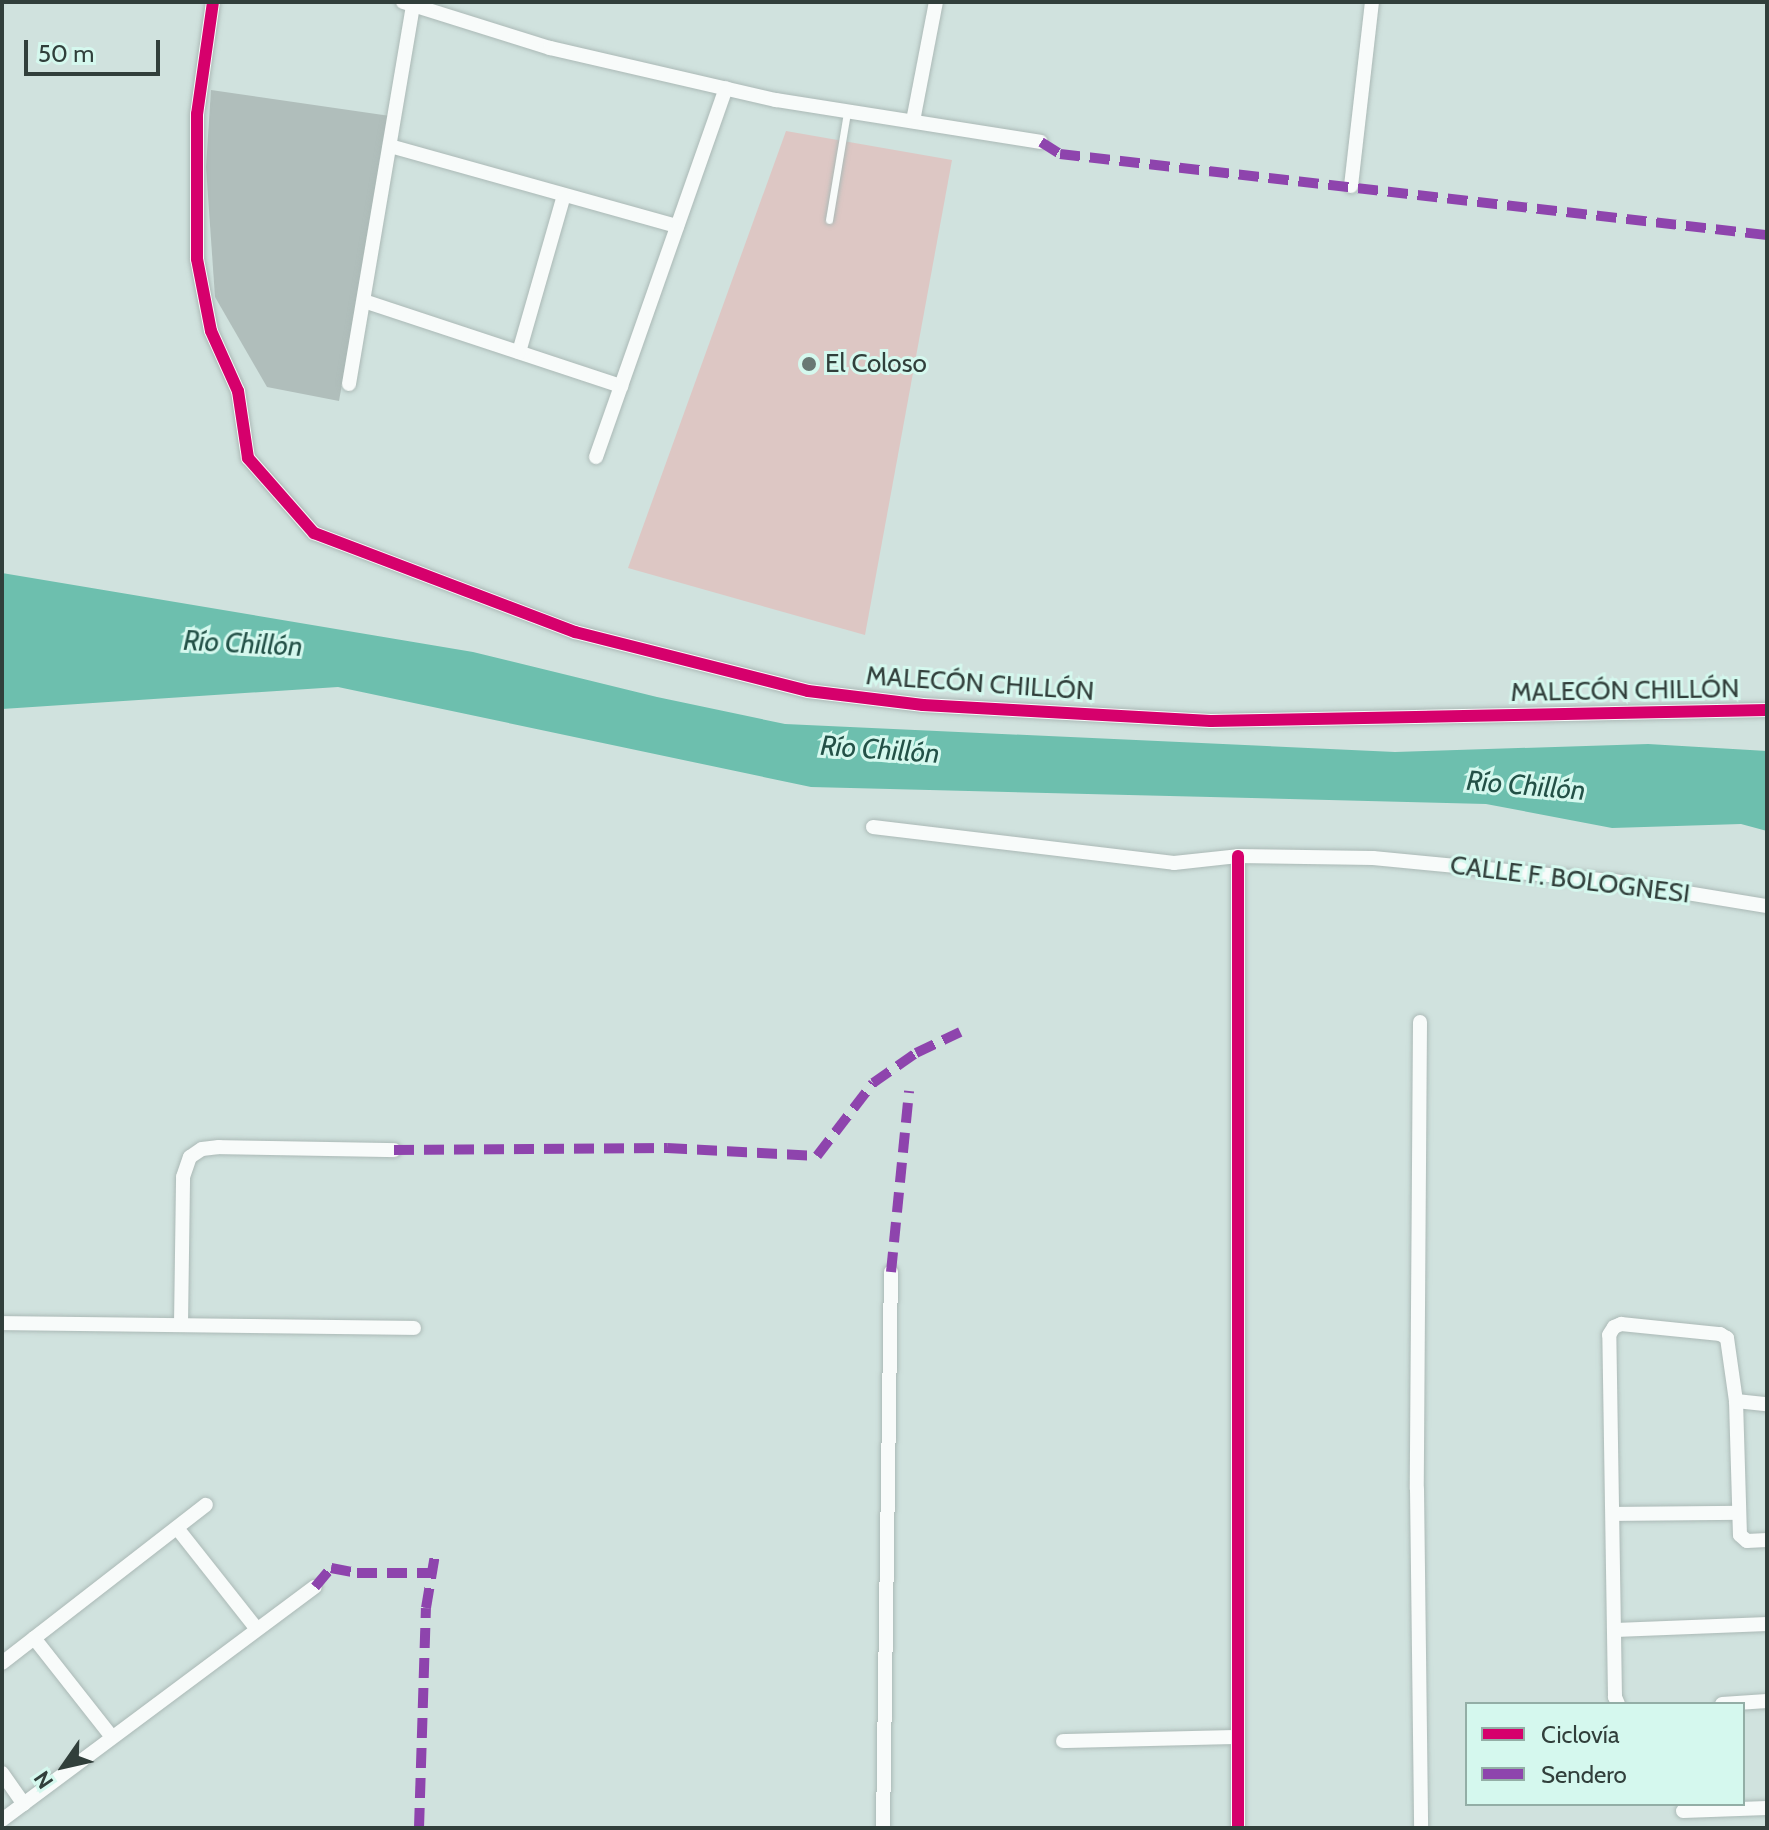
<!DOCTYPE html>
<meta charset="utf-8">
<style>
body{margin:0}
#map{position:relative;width:1769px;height:1830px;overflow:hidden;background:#d0e2de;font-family:Cabin,sans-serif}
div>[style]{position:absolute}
.green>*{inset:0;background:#ddc7c4}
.water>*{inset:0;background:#6dbfae}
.building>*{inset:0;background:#b0bebb}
.roads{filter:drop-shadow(0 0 2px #abb9b6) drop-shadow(0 0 2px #abb9b6)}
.lane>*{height:7px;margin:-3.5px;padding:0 3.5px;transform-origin:3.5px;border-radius:3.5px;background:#f8fbfa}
.street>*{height:14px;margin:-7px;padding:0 7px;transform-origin:7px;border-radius:7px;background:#f8fbfa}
.quiet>*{height:10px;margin-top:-5px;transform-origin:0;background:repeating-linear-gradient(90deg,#8e44ad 0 20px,transparent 0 30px)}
.cycleway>*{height:12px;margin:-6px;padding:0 6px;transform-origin:6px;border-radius:6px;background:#d6006c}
.dots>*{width:22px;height:22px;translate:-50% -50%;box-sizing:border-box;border:4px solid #d5f8ee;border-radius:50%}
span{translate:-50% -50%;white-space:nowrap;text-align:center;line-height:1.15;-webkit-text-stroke:6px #d5f8ee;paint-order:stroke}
.poi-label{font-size:26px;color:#313f3b}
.left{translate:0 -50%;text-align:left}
.street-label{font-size:26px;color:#313f3b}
.water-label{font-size:28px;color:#235147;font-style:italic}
.frame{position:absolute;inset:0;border:4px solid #313f3b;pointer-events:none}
.legend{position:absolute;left:1465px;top:1702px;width:280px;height:104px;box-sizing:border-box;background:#d5f8ee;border:2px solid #93aea6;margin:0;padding:10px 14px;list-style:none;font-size:24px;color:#313f3b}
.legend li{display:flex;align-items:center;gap:16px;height:40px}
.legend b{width:40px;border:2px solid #93aea6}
.north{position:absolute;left:24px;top:1726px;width:80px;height:80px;-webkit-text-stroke:6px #d5f8ee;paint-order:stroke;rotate:236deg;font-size:22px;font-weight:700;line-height:32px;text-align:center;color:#313f3b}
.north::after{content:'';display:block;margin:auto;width:28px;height:36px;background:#313f3b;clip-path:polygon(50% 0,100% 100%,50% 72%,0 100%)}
.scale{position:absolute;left:24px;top:40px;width:136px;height:36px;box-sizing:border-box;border:4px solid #313f3b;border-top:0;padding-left:10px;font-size:24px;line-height:28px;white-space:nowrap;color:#313f3b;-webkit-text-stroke:6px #d5f8ee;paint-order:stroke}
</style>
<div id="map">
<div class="green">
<i style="clip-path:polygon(786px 131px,952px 160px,865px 635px,628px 568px)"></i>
</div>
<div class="water">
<i style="clip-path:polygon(2px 573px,473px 652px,657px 697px,785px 724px,1395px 752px,1648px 744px,1767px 751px,1767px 831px,1741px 824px,1612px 828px,1486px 804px,811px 787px,338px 687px,2px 709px)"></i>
</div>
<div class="building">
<i style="clip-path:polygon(211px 90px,390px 116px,339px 401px,267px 387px,215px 297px,206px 167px)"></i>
</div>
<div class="roads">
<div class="lane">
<i style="left:829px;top:220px;width:109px;rotate:-80.5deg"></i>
</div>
<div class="street">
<i style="left:213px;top:2px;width:113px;rotate:98.1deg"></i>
<i style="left:197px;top:114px;width:145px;rotate:90deg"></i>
<i style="left:197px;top:259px;width:73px;rotate:79deg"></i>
<i style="left:211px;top:331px;width:66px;rotate:65.8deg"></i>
<i style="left:238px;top:391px;width:68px;rotate:81.5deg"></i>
<i style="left:248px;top:458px;width:100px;rotate:48.7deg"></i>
<i style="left:314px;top:533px;width:279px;rotate:20.8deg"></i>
<i style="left:575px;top:632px;width:240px;rotate:14.2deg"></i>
<i style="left:808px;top:691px;width:116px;rotate:6.9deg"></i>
<i style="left:923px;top:705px;width:288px;rotate:3.2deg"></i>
<i style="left:1211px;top:721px;width:556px;rotate:-1.13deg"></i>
<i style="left:403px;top:2px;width:154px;rotate:17.4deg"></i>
<i style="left:550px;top:48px;width:232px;rotate:13deg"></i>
<i style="left:776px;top:100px;width:268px;rotate:9deg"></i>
<i style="left:913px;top:121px;width:121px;rotate:-79.1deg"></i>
<i style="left:390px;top:146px;width:298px;rotate:15.6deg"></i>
<i style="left:1351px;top:186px;width:185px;rotate:-83.5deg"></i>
<i style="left:364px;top:301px;width:271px;rotate:18.3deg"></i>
<i style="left:519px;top:352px;width:163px;rotate:-74deg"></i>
<i style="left:349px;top:384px;width:384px;rotate:-80.4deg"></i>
<i style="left:596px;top:457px;width:391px;rotate:-70.6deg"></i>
<i style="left:873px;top:827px;width:303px;rotate:6.8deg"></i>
<i style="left:1174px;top:863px;width:64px;rotate:-6.2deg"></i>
<i style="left:1238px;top:856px;width:135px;rotate:0.8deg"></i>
<i style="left:1373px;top:858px;width:242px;rotate:5.5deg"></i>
<i style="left:1614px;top:881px;width:155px;rotate:9.3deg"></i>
<i style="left:1420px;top:1022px;width:467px;rotate:90.4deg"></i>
<i style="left:1417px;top:1489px;width:339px;rotate:89.3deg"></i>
<i style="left:2px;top:1323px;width:412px;rotate:0.7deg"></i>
<i style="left:181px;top:1325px;width:148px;rotate:-89.2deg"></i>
<i style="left:183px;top:1177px;width:21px;rotate:-71deg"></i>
<i style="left:190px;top:1157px;width:14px;rotate:-34deg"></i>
<i style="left:202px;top:1149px;width:17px;rotate:-7deg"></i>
<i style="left:219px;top:1147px;width:175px;rotate:1deg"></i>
<i style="left:1736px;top:1401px;width:31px;rotate:6deg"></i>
<i style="left:1613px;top:1514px;width:125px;rotate:-0.5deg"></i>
<i style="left:177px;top:1528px;width:127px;rotate:51.7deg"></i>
<i style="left:1616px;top:1630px;width:151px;rotate:-2.3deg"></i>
<i style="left:34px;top:1638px;width:126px;rotate:51.8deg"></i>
<i style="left:2px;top:1663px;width:258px;rotate:-37.8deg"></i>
<i style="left:1618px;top:1704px;width:8px;rotate:-113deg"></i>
<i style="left:1615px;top:1697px;width:362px;rotate:-90.9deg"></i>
<i style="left:1609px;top:1335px;width:9px;rotate:-58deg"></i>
<i style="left:1614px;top:1327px;width:8px;rotate:-23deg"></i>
<i style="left:1621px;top:1324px;width:100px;rotate:5.8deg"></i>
<i style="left:1720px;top:1334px;width:8px;rotate:30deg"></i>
<i style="left:1727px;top:1338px;width:64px;rotate:81.9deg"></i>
<i style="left:1736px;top:1401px;width:134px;rotate:88.3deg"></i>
<i style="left:1740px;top:1535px;width:9px;rotate:41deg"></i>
<i style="left:1747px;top:1541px;width:20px;rotate:-3deg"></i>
<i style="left:1722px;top:1704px;width:45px;rotate:-3.8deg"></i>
<i style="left:1063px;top:1741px;width:175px;rotate:-1.3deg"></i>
<i style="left:2px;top:1773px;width:38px;rotate:55deg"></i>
<i style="left:1683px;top:1811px;width:84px;rotate:-2deg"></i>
<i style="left:2px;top:1820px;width:390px;rotate:-36.7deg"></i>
<i style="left:883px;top:1828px;width:556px;rotate:-89.18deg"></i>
<i style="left:1238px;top:1828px;width:972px;rotate:-90deg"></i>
</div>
</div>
<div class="quiet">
<i style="left:1041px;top:142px;width:22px;rotate:32deg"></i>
<i style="left:1060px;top:154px;width:712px;rotate:6.54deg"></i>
<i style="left:394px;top:1150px;width:273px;rotate:-0.4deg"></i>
<i style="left:667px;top:1148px;width:150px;rotate:3.1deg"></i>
<i style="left:817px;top:1156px;width:92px;rotate:-52.5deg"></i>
<i style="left:873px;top:1083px;width:52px;rotate:-34.9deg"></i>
<i style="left:916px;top:1053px;width:49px;rotate:-25.5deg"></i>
<i style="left:891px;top:1272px;width:182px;rotate:-84.3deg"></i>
<i style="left:315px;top:1587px;width:25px;rotate:-50deg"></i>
<i style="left:331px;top:1568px;width:26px;rotate:11deg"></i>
<i style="left:357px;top:1573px;width:75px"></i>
<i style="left:419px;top:1828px;width:220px;rotate:-88.2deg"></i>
<i style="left:426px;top:1608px;width:54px;rotate:-80.4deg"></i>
</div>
<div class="cycleway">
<i style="left:213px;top:2px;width:113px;rotate:98.1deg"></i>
<i style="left:197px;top:114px;width:145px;rotate:90deg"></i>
<i style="left:197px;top:259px;width:73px;rotate:79deg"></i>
<i style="left:211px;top:331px;width:66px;rotate:65.8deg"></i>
<i style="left:238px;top:391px;width:68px;rotate:81.5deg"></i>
<i style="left:248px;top:458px;width:100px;rotate:48.7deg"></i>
<i style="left:314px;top:533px;width:279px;rotate:20.8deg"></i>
<i style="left:575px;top:632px;width:240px;rotate:14.2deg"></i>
<i style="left:808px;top:691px;width:116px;rotate:6.9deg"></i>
<i style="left:923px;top:705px;width:288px;rotate:3.2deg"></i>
<i style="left:1211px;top:721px;width:556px;rotate:-1.13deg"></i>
<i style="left:1238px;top:1828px;width:972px;rotate:-90deg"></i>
</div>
<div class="dots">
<i style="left:809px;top:364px;background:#697874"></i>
</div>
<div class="poi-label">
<span class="left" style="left:825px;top:364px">El Coloso</span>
</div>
<div class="street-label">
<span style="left:980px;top:684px;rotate:4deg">MALECÓN CHILLÓN</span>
<span style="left:1625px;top:691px;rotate:-1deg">MALECÓN CHILLÓN</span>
<span style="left:1570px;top:880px;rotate:7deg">CALLE F. BOLOGNESI</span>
</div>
<div class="water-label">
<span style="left:243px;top:643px;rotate:3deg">Río Chillón</span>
<span style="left:880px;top:749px;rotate:4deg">Río Chillón</span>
<span style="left:1526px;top:785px;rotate:5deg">Río Chillón</span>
</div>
<div class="frame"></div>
<ul class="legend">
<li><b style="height:10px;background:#d6006c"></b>Ciclovía</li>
<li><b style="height:10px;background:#8e44ad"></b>Sendero</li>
</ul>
<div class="north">N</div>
<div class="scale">50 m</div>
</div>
